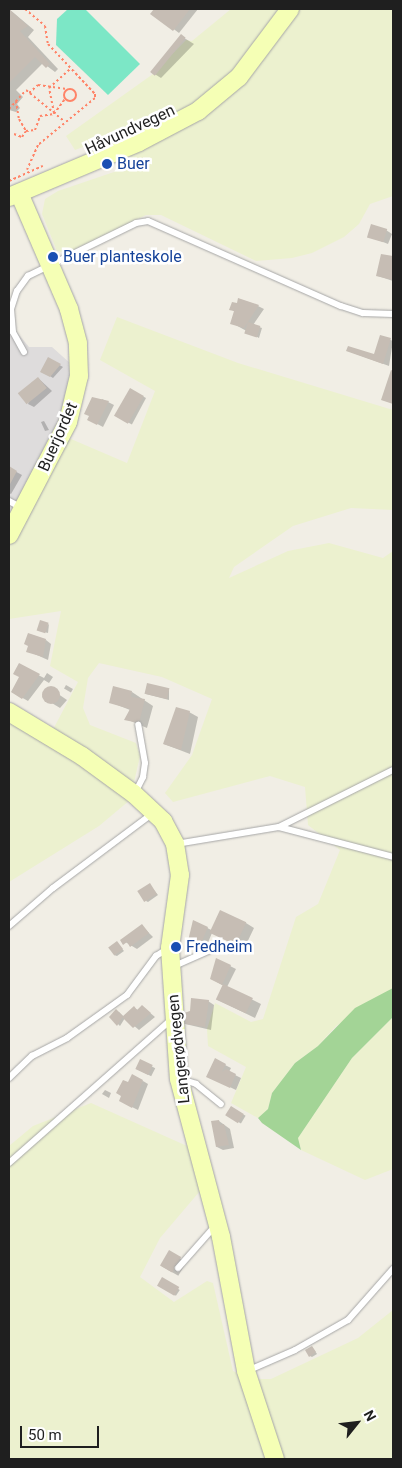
<!DOCTYPE html>
<meta charset="utf-8">
<style>
body{margin:0}
#map{position:relative;width:402px;height:1468px;overflow:hidden;background:#f1eee5;font-family:Roboto,sans-serif}
div>[style]{position:absolute}
.residential>*{inset:0;background:#dedcdc}
.farmland>*{inset:0;background:#ecf1cf}
.forest>*{inset:0;background:#a3d496}
.pitch>*{inset:0;background:#7ce7c6}
.shadow>*{inset:0;background:#0003;transform-origin:0 0}
.building>*{inset:0;background:#c6bdb4;transform-origin:0 0}
.round{border-radius:50%}
.path>*{height:2px;margin-top:-1px;transform-origin:0;background:repeating-linear-gradient(90deg,#ff8468 0 2.5px,transparent 0 5px)}
.path>.ring{margin:-1px;padding:0;box-sizing:content-box;background:none;border:2px solid #ff8468;border-radius:50%}
.roads{filter:drop-shadow(0 0 1px #a6a6a6) drop-shadow(0 0 1px #a6a6a6)}
.service>*{height:6px;margin:-3px;padding:0 3px;transform-origin:3px;border-radius:3px;background:#fff}
.secondary>*{height:18px;margin:-9px;padding:0 9px;transform-origin:9px;border-radius:9px;background:#f5ffb5}
.dots>*{width:14px;height:14px;translate:-50% -50%;box-sizing:border-box;border:2px solid #fff;border-radius:50%}
span{translate:-50% -50%;white-space:nowrap;text-align:center;line-height:1.15;-webkit-text-stroke:5px #fff;paint-order:stroke}
.street-label{font-size:16px;color:#1f1f1f}
.transit-label{font-size:16px;color:#164399}
.left{translate:0 -50%;text-align:left}
.frame{position:absolute;inset:0;border:10px solid #1f1f1f;pointer-events:none}
.north{position:absolute;left:332px;top:1398px;width:50px;height:50px;-webkit-text-stroke:4px #fff;paint-order:stroke;rotate:61deg;font-size:14px;font-weight:700;line-height:20px;text-align:center;color:#1f1f1f}
.north::after{content:'';display:block;margin:auto;width:18px;height:22px;background:#1f1f1f;clip-path:polygon(50% 0,100% 100%,50% 72%,0 100%)}
.scale{position:absolute;left:20px;top:1426px;width:79px;height:22px;box-sizing:border-box;border:2px solid #1f1f1f;border-top:0;padding-left:6px;font-size:15px;line-height:18px;white-space:nowrap;color:#1f1f1f;-webkit-text-stroke:4px #fff;paint-order:stroke}
</style>
<div id="map">
<div class="residential">
<i style="clip-path:polygon(15px 330px,29px 347px,52px 347px,71px 364px,70px 394px,57px 433px,9px 532px,9px 332px)"></i>
</div>
<div class="farmland">
<i style="clip-path:polygon(231px 9px,393px 9px,393px 196px,370px 204px,359px 224px,344px 237px,312px 253px,292px 258px,256px 261px,161px 215px,146px 215px,67px 253px,57px 251px,42px 214px,45px 199px,58px 191px,114px 172px,131px 157px,117px 134px,75px 150px,66px 136px,153px 74px,186px 40px,192px 41px)"></i>
<i style="clip-path:polygon(117px 317px,238px 363px,393px 410px,393px 510px,351px 508px,293px 526px,234px 567px,229px 578px,288px 551px,329px 543px,383px 558px,393px 551px,393px 988px,336px 1026px,318px 1046px,295px 1063px,272px 1093px,268px 1109px,258px 1118px,231px 1103px,246px 1067px,208px 1046px,207px 1029px,215px 1003px,251px 1022px,263px 1019px,296px 917px,318px 904px,340px 850px,308px 825px,305px 787px,270px 776px,173px 802px,165px 793px,192px 755px,212px 699px,162px 677px,99px 663px,88px 678px,83px 708px,90px 725px,136px 743px,140px 756px,130px 800px,99px 826px,9px 882px,9px 718px,47px 741px,78px 682px,50px 666px,61px 611px,9px 619px,9px 546px,57px 433px,127px 463px,155px 391px,100px 360px)"></i>
<i style="clip-path:polygon(393px 1017px,393px 1169px,365px 1180px,301px 1150px,298px 1138px,352px 1058px)"></i>
<i style="clip-path:polygon(91px 1103px,187px 1146px,200px 1191px,160px 1238px,140px 1277px,174px 1302px,207px 1281px,213px 1283px,233px 1371px,251px 1379px,271px 1379px,358px 1338px,393px 1310px,393px 1459px,9px 1459px,9px 1146px,33px 1126px)"></i>
</div>
<div class="forest">
<i style="clip-path:polygon(393px 988px,393px 1017px,352px 1058px,298px 1138px,301px 1150px,262px 1123px,258px 1118px,268px 1109px,272px 1093px,295px 1063px,318px 1046px,355px 1008px)"></i>
</div>
<div class="pitch">
<i style="clip-path:polygon(68px 9px,85px 9px,140px 64px,108px 95px,56px 45px,57px 19px)"></i>
</div>
<div class="shadow">
<i style="clip-path:polygon(9px 9px,34px 30px,28px 37px,58px 69px,55px 72px,43px 63px,16px 90px,23px 97px,17px 104px,20px 108px,16px 112px,9px 110px)"></i>
<i style="clip-path:polygon(155px 9px,198px 9px,179px 33px,152px 13px)"></i>
<i style="clip-path:polygon(181px 36px,194px 44px,161px 78px,153px 73px)"></i>
<i style="clip-path:polygon(386px 230px,392px 234px,388px 244px,368px 236px)"></i>
<i style="clip-path:polygon(382px 255px,393px 258px,393px 281px,378px 276px)"></i>
<i style="clip-path:polygon(258px 306px,264px 309px,253px 325px,262px 328px,259px 338px,232px 323px,235px 312px,231px 309px)"></i>
<i style="clip-path:polygon(381px 336px,393px 341px,389px 366px,348px 351px,374px 356px)"></i>
<i style="clip-path:polygon(49px 359px,63px 367px,53px 378px,42px 371px)"></i>
<i style="clip-path:polygon(38px 378px,52px 391px,34px 407px,28px 404px)"></i>
<i style="left:131px;top:390px;width:17px;height:30px;rotate:28deg"></i>
<i style="clip-path:polygon(102px 399px,114px 405px,103px 427px,88px 419px)"></i>
<i style="clip-path:polygon(44px 421px,49px 430px,45px 431px,41px 422px)"></i>
<i style="clip-path:polygon(9px 468px,22px 475px,11px 494px,9px 493px)"></i>
<i style="clip-path:polygon(49px 624px,48px 633px,40px 631px)"></i>
<i style="clip-path:polygon(46px 640px,51px 644px,48px 660px,28px 651px)"></i>
<i style="clip-path:polygon(19px 665px,44px 678px,47px 673px,53px 677px,49px 683px,44px 680px,28px 701px,12px 692px,20px 677px)"></i>
<i style="left:66px;top:685px;width:8px;height:4px;rotate:30deg"></i>
<i style="clip-path:polygon(48px 687px,67px 700px,60px 708px,42px 697px)"></i>
<i style="clip-path:polygon(169px 690px,169px 700px,146px 694px)"></i>
<i style="clip-path:polygon(132px 692px,153px 706px,147px 728px,126px 719px,130px 710px,110px 702px)"></i>
<i style="clip-path:polygon(189px 712px,198px 717px,190px 754px,164px 744px)"></i>
<i style="clip-path:polygon(150px 885px,158px 895px,148px 902px,146px 901px)"></i>
<i style="clip-path:polygon(194px 921px,215px 932px,246px 923px,254px 928px,244px 949px,212px 933px,204px 952px,195px 948px)"></i>
<i style="clip-path:polygon(142px 926px,153px 937px,137px 949px,122px 940px)"></i>
<i style="clip-path:polygon(117px 943px,124px 951px,117px 956px,114px 955px)"></i>
<i style="clip-path:polygon(230px 966px,236px 969px,227px 987px,261px 1004px,255px 1018px,218px 1000px,224px 986px,217px 982px)"></i>
<i style="clip-path:polygon(208px 1001px,214px 1005px,211px 1030px,181px 1023px)"></i>
<i style="clip-path:polygon(142px 1006px,155px 1017px,139px 1030px,125px 1018px,120px 1026px,111px 1017px,119px 1012px,124px 1017px,134px 1008px,138px 1010px)"></i>
<i style="left:141px;top:1061px;width:16px;height:9px;rotate:27deg"></i>
<i style="clip-path:polygon(225px 1065px,231px 1068px,229px 1072px,241px 1078px,236px 1090px,213px 1079px)"></i>
<i style="clip-path:polygon(143px 1081px,148px 1084px,138px 1110px,126px 1104px,129px 1084px)"></i>
<i style="clip-path:polygon(105px 1090px,111px 1093px,109px 1098px,102px 1094px)"></i>
<i style="left:231px;top:1107px;width:17px;height:9px;rotate:31deg"></i>
<i style="clip-path:polygon(219px 1121px,230px 1129px,234px 1148px,223px 1150px,217px 1147px)"></i>
<i style="left:169px;top:1252px;width:20px;height:16px;rotate:30deg"></i>
<i style="left:163px;top:1279px;width:20px;height:7px;rotate:33deg"></i>
<i style="clip-path:polygon(312px 1347px,317px 1354px,312px 1357px,310px 1356px)"></i>
</div>
<div class="building">
<i style="clip-path:polygon(9px 9px,28px 26px,20px 31px,50px 64px,46px 68px,35px 57px,9px 83px)"></i>
<i style="clip-path:polygon(154px 9px,190px 9px,173px 31px,150px 14px)"></i>
<i style="left:181px;top:34px;width:6px;height:49px;rotate:39deg"></i>
<i style="left:371px;top:224px;width:17px;height:14px;rotate:17deg"></i>
<i style="clip-path:polygon(381px 254px,393px 256px,393px 280px,376px 276px)"></i>
<i style="clip-path:polygon(238px 298px,259px 305px,244px 328px,230px 324px,234px 311px,229px 310px,232px 302px,237px 303px)"></i>
<i style="left:248px;top:322px;width:13px;height:12px;rotate:18deg"></i>
<i style="clip-path:polygon(380px 335px,391px 338px,383px 364px,346px 351px,348px 346px,374px 354px)"></i>
<i style="clip-path:polygon(48px 357px,61px 364px,50px 377px,40px 372px)"></i>
<i style="clip-path:polygon(391px 370px,393px 371px,393px 404px,381px 400px)"></i>
<i style="left:38px;top:377px;width:14px;height:26px;rotate:51deg"></i>
<i style="left:130px;top:388px;width:16px;height:32px;rotate:30deg"></i>
<i style="clip-path:polygon(92px 397px,109px 401px,97px 425px,87px 420px,89px 416px,84px 414px)"></i>
<i style="clip-path:polygon(9px 466px,17px 471px,9px 486px)"></i>
<i style="left:40px;top:620px;width:9px;height:11px;rotate:18deg"></i>
<i style="clip-path:polygon(28px 633px,46px 639px,43px 657px,26px 652px,28px 646px,24px 644px)"></i>
<i style="clip-path:polygon(19px 663px,40px 674px,22px 699px,11px 692px,19px 677px,13px 674px)"></i>
<i style="left:147px;top:683px;width:23px;height:11px;rotate:13deg"></i>
<i style="clip-path:polygon(113px 686px,132px 691px,131px 697px,145px 699px,139px 723px,124px 720px,130px 709px,109px 703px)"></i>
<i class="round" style="left:42px;top:686px;width:18px;height:18px"></i>
<i style="clip-path:polygon(176px 707px,190px 711px,181px 750px,163px 744px)"></i>
<i style="left:150px;top:883px;width:13px;height:15px;rotate:58deg"></i>
<i style="left:220px;top:910px;width:29px;height:25px;rotate:25deg"></i>
<i style="clip-path:polygon(193px 920px,208px 927px,198px 950px,187px 945px)"></i>
<i style="clip-path:polygon(142px 924px,149px 933px,130px 947px,127px 942px,123px 945px,120px 940px)"></i>
<i style="left:117px;top:941px;width:10px;height:11px;rotate:53deg"></i>
<i style="clip-path:polygon(216px 958px,231px 965px,222px 985px,210px 979px)"></i>
<i style="left:223px;top:984px;width:33px;height:17px;rotate:25deg"></i>
<i style="clip-path:polygon(191px 998px,209px 1000px,205px 1027px,179px 1023px,181px 1014px,190px 1011px)"></i>
<i style="clip-path:polygon(142px 1005px,151px 1013px,133px 1028px,122px 1017px,134px 1006px,137px 1010px)"></i>
<i style="clip-path:polygon(116px 1009px,123px 1016px,117px 1026px,109px 1017px)"></i>
<i style="clip-path:polygon(215px 1058px,226px 1064px,222px 1072px,226px 1069px,236px 1074px,230px 1088px,206px 1077px)"></i>
<i style="left:140px;top:1059px;width:14px;height:11px;rotate:25deg"></i>
<i style="clip-path:polygon(132px 1074px,143px 1080px,132px 1108px,119px 1101px,121px 1096px,116px 1093px,123px 1080px,128px 1082px)"></i>
<i style="left:231px;top:1106px;width:15px;height:11px;rotate:32deg"></i>
<i style="clip-path:polygon(219px 1120px,220px 1125px,224px 1124px,229px 1145px,216px 1147px,211px 1121px)"></i>
<i style="left:169px;top:1250px;width:14px;height:18px;rotate:30deg"></i>
<i style="left:162px;top:1277px;width:20px;height:10px;rotate:30deg"></i>
<i style="clip-path:polygon(312px 1346px,316px 1352px,309px 1357px,305px 1350px)"></i>
</div>
<div class="path">
<i style="left:25px;top:9px;width:26px;rotate:40deg"></i>
<i style="left:45px;top:26px;width:18px;rotate:81deg"></i>
<i style="left:48px;top:44px;width:69px;rotate:46.8deg"></i>
<i style="left:95px;top:94px;width:4px;rotate:90deg"></i>
<i style="left:95px;top:98px;width:74px;rotate:140.5deg"></i>
<i style="left:38px;top:145px;width:27px;rotate:114deg"></i>
<i class="ring" style="left:64px;top:89px;width:10px;height:10px"></i>
<i style="left:29px;top:93px;width:12px;rotate:-42deg"></i>
<i style="left:38px;top:85px;width:29px;rotate:8deg"></i>
<i style="left:16px;top:101px;width:18px;rotate:81deg"></i>
<i style="left:19px;top:119px;width:14px;rotate:60deg"></i>
<i style="left:26px;top:131px;width:9px;rotate:-6deg"></i>
<i style="left:35px;top:130px;width:15px;rotate:-70deg"></i>
<i style="left:40px;top:116px;width:14px;rotate:-8deg"></i>
<i style="left:54px;top:114px;width:19px;rotate:-54deg"></i>
<i style="left:9px;top:109px;width:25px;rotate:-48deg"></i>
<i style="left:26px;top:90px;width:49px;rotate:39.2deg"></i>
<i style="left:54px;top:113px;width:25px;rotate:-101deg"></i>
<i style="left:49px;top:88px;width:28px;rotate:-42deg"></i>
<i style="left:14px;top:134px;width:9px;rotate:21deg"></i>
<i style="left:22px;top:137px;width:7px;rotate:-56deg"></i>
<i style="left:9px;top:181px;width:37px;rotate:-24deg"></i>
</div>
<div class="roads">
<div class="service">
<i style="left:24px;top:352px;width:23px;rotate:-119deg"></i>
<i style="left:13px;top:332px;width:23px;rotate:-95deg"></i>
<i style="left:11px;top:309px;width:19px;rotate:-72deg"></i>
<i style="left:17px;top:291px;width:19px;rotate:-54deg"></i>
<i style="left:28px;top:276px;width:120px;rotate:-26.1deg"></i>
<i style="left:136px;top:223px;width:12px;rotate:-9deg"></i>
<i style="left:148px;top:221px;width:211px;rotate:23.8deg"></i>
<i style="left:341px;top:306px;width:23px;rotate:18deg"></i>
<i style="left:363px;top:313px;width:30px;rotate:2deg"></i>
<i style="left:9px;top:501px;width:15px;rotate:28deg"></i>
<i style="left:135px;top:793px;width:18px;rotate:-63deg"></i>
<i style="left:143px;top:777px;width:14px;rotate:-82deg"></i>
<i style="left:145px;top:763px;width:39px;rotate:-100deg"></i>
<i style="left:279px;top:827px;width:127px;rotate:-26.6deg"></i>
<i style="left:176px;top:844px;width:104px;rotate:-9.4deg"></i>
<i style="left:279px;top:827px;width:118px;rotate:14.7deg"></i>
<i style="left:9px;top:926px;width:58px;rotate:-40.8deg"></i>
<i style="left:53px;top:888px;width:124px;rotate:-36.8deg"></i>
<i style="left:172px;top:967px;width:47px;rotate:-23.8deg"></i>
<i style="left:9px;top:1078px;width:32px;rotate:-44deg"></i>
<i style="left:32px;top:1056px;width:39px;rotate:-27deg"></i>
<i style="left:67px;top:1038px;width:74px;rotate:-35.6deg"></i>
<i style="left:127px;top:995px;width:49px;rotate:-53.4deg"></i>
<i style="left:156px;top:956px;width:13px;rotate:-32deg"></i>
<i style="left:181px;top:1079px;width:16px;rotate:18deg"></i>
<i style="left:196px;top:1084px;width:32px;rotate:39deg"></i>
<i style="left:9px;top:1163px;width:219px;rotate:-41.5deg"></i>
<i style="left:178px;top:1268px;width:56px;rotate:-48.6deg"></i>
<i style="left:247px;top:1371px;width:52px;rotate:-23.6deg"></i>
<i style="left:295px;top:1350px;width:61px;rotate:-29.5deg"></i>
<i style="left:348px;top:1320px;width:68px;rotate:-48.6deg"></i>
</div>
<div class="secondary">
<i style="left:9px;top:197px;width:141px;rotate:-22.9deg"></i>
<i style="left:139px;top:142px;width:67px;rotate:-27.7deg"></i>
<i style="left:198px;top:111px;width:53px;rotate:-39.7deg"></i>
<i style="left:239px;top:77px;width:85px;rotate:-53.1deg"></i>
<i style="left:9px;top:535px;width:127px;rotate:-62.4deg"></i>
<i style="left:68px;top:422px;width:47px;rotate:-76.6deg"></i>
<i style="left:79px;top:376px;width:33px;rotate:-92deg"></i>
<i style="left:78px;top:343px;width:35px;rotate:-105deg"></i>
<i style="left:69px;top:309px;width:126px;rotate:-113.3deg"></i>
<i style="left:9px;top:712px;width:85px;rotate:31.1deg"></i>
<i style="left:82px;top:756px;width:64px;rotate:36.2deg"></i>
<i style="left:134px;top:794px;width:40px;rotate:43deg"></i>
<i style="left:163px;top:821px;width:26px;rotate:62deg"></i>
<i style="left:175px;top:844px;width:31px;rotate:81deg"></i>
<i style="left:180px;top:875px;width:74px;rotate:97.8deg"></i>
<i style="left:170px;top:948px;width:131px;rotate:86.1deg"></i>
<i style="left:179px;top:1079px;width:163px;rotate:75.1deg"></i>
<i style="left:221px;top:1237px;width:136px;rotate:79.4deg"></i>
<i style="left:246px;top:1371px;width:93px;rotate:71.8deg"></i>
</div>
</div>
<div class="dots">
<i style="left:107px;top:164px;background:#1a4fb4"></i>
<i style="left:53px;top:257px;background:#1a4fb4"></i>
<i style="left:176px;top:947px;background:#1a4fb4"></i>
</div>
<div class="street-label">
<span style="left:130px;top:130px;rotate:-25deg">Håvundvegen</span>
<span style="left:58px;top:437px;rotate:-66deg">Buerjordet</span>
<span style="left:179px;top:1049px;rotate:-96deg">Langerødvegen</span>
</div>
<div class="transit-label">
<span class="left" style="left:117px;top:164px">Buer</span>
<span class="left" style="left:63px;top:257px">Buer planteskole</span>
<span class="left" style="left:186px;top:947px">Fredheim</span>
</div>
<div class="frame"></div>
<div class="north">N</div>
<div class="scale">50 m</div>
</div>
